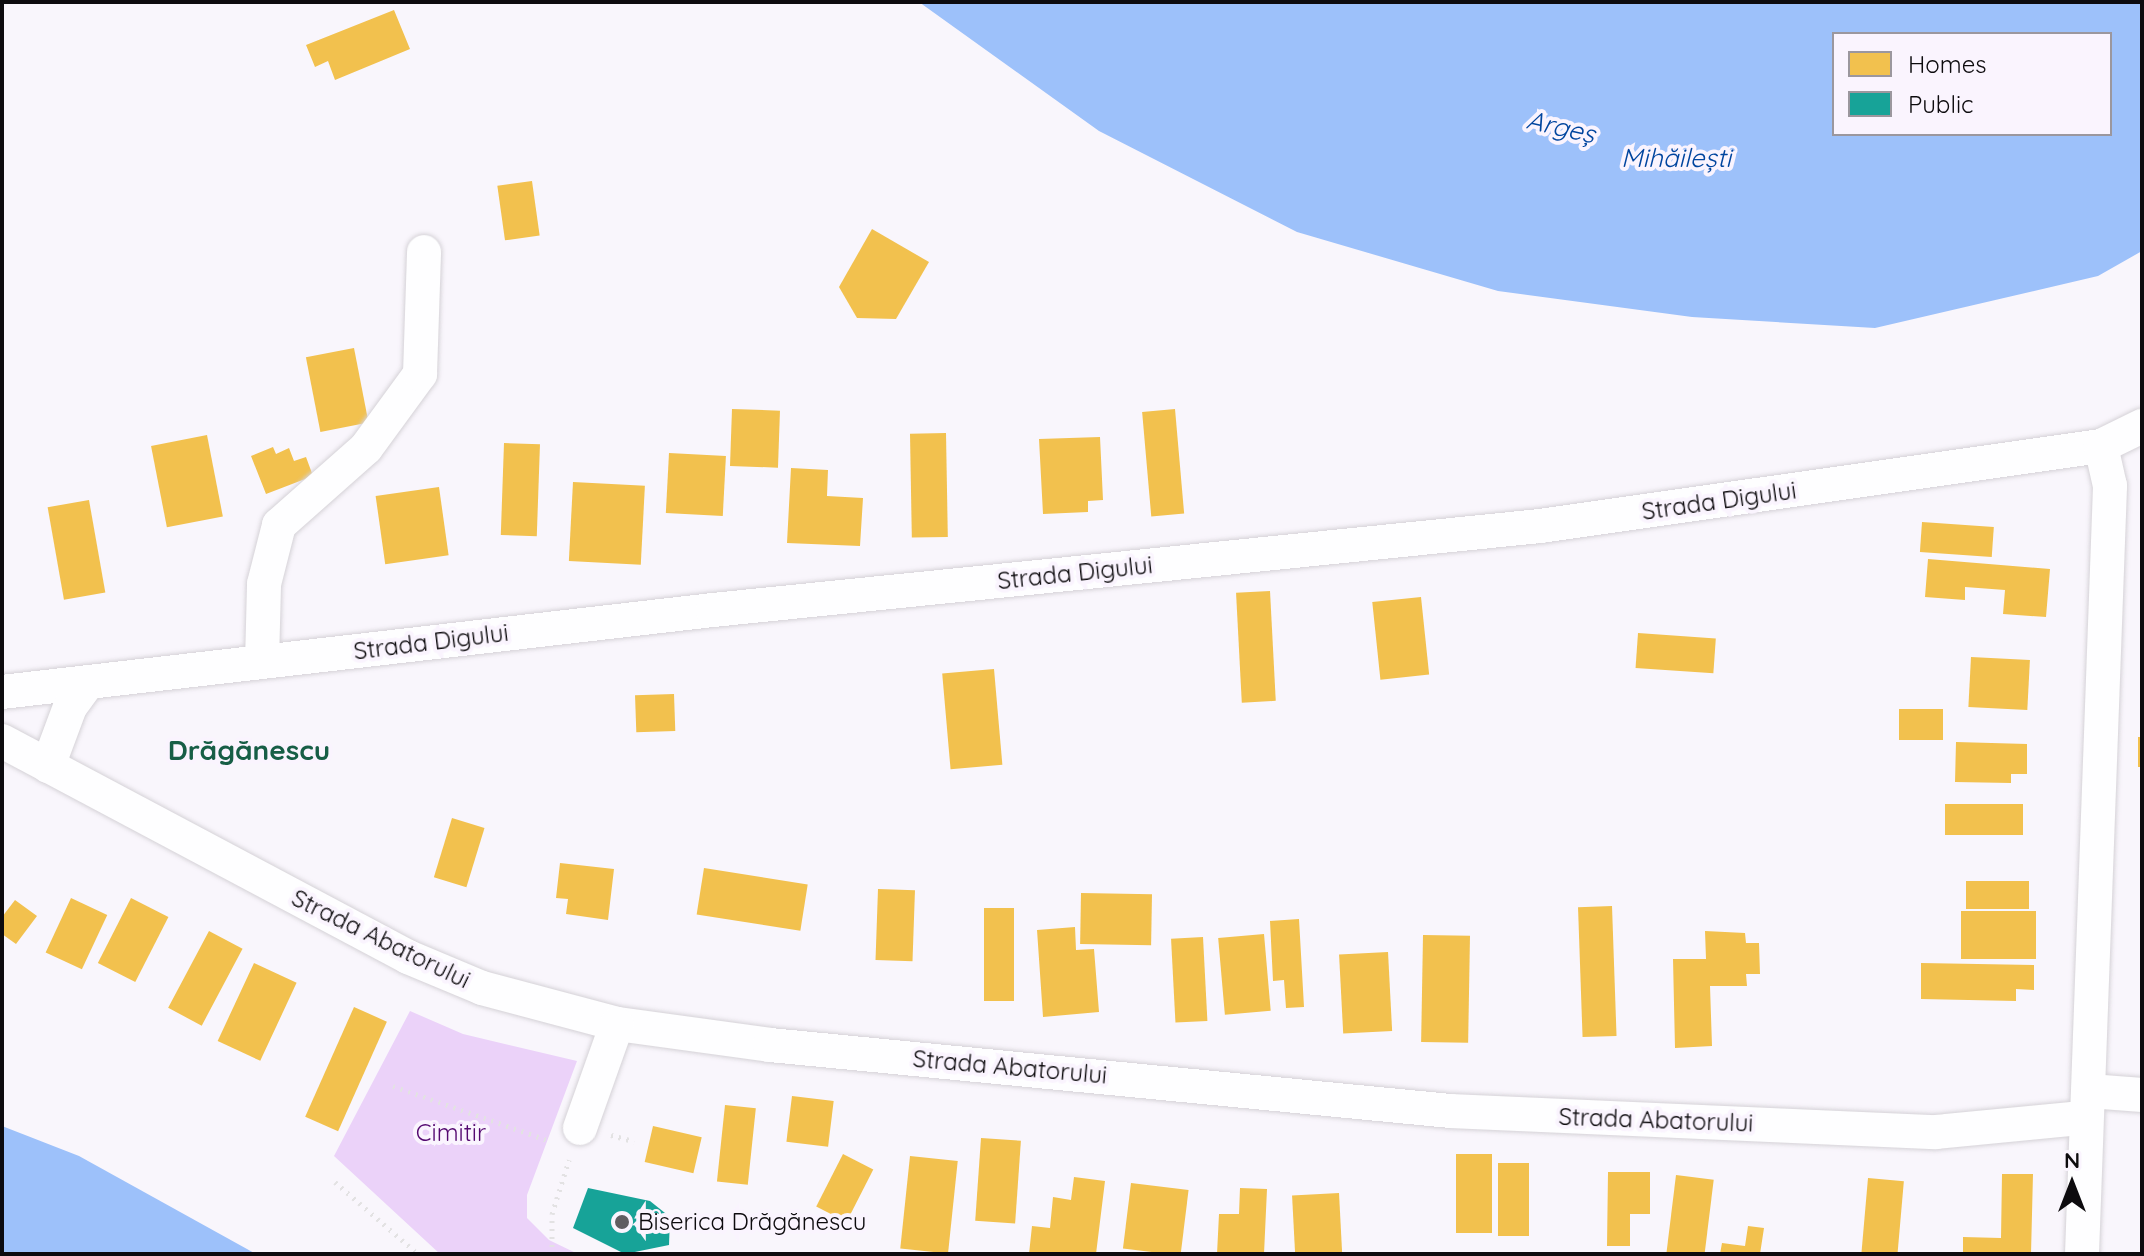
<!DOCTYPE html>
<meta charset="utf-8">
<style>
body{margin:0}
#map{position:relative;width:2144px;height:1256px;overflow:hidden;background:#f9f6fc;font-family:Quicksand,sans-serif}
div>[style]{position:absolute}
.green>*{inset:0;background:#ebd2f9}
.water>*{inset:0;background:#9dc1fa}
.homes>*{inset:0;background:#f2c14e;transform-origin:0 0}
.public>*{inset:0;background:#17a398}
.path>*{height:5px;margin-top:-2.5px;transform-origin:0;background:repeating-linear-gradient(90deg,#e3e2e3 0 2px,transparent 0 8px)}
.roads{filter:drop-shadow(0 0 2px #d5d2d7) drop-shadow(0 0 2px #d5d2d7)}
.street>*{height:34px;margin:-17px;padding:0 17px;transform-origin:17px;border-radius:17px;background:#fefeff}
.dots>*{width:22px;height:22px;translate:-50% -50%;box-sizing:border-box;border:4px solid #faf4fe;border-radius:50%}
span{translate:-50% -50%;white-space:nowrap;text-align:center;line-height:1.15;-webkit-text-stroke:8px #faf4fe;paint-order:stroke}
.street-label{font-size:24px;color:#0d0b0e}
.park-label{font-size:24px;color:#540970}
.poi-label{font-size:24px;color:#0d0b0e}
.left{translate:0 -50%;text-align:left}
.water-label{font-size:26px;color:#00459f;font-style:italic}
.quarter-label{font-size:28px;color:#175e46;font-weight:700}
.frame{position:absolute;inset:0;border:4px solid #0d0b0e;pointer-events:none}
.legend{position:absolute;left:1832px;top:32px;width:280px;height:104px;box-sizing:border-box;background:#faf4fe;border:2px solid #9b979e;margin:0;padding:10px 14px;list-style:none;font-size:24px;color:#0d0b0e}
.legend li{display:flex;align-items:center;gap:16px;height:40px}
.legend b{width:40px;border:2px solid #9b979e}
.north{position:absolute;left:2032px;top:1144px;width:80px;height:80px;-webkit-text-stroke:6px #faf4fe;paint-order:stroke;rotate:0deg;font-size:22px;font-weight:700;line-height:32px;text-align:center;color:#0d0b0e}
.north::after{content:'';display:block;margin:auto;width:28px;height:36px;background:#0d0b0e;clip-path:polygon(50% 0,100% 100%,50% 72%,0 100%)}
</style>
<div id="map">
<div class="green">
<i style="clip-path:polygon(410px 1011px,463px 1034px,577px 1061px,527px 1195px,527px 1218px,549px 1240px,578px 1254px,440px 1254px,334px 1156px)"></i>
</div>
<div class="water">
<i style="clip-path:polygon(evenodd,919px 2px,2142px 2px,2142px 251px,2098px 276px,1875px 328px,1692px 317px,1498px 291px,1297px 232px,1099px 131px,919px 2px,1834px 34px,2110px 34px,2110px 134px,1834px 134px,1834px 34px)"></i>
<i style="clip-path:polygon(2px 1126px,79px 1156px,256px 1254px,2px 1254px)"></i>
</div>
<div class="homes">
<i style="clip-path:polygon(394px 10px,410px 49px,335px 80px,328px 61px,315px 67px,306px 45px)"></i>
<i style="left:532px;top:181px;width:55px;height:35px;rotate:82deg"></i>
<i style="clip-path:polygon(872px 229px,929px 262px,896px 319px,857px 318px,839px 287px)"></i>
<i style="left:354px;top:348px;width:76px;height:49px;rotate:79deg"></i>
<i style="left:732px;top:409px;width:48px;height:57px;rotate:2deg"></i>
<i style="left:1175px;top:409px;width:105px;height:33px;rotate:85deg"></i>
<i style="left:946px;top:433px;width:104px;height:36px;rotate:89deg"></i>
<i style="left:207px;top:435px;width:83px;height:57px;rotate:79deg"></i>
<i style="clip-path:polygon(1100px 437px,1103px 500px,1088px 501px,1088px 512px,1043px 514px,1039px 439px)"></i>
<i style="left:504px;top:443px;width:36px;height:92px;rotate:2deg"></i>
<i style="clip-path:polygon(273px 447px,276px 454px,289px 448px,294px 461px,306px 457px,313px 476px,266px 494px,251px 456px)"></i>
<i style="left:669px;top:453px;width:57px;height:60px;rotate:3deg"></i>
<i style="clip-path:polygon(791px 468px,828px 470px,827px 496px,863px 498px,860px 546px,787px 543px)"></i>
<i style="left:573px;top:482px;width:72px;height:79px;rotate:3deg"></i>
<i style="left:439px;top:487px;width:69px;height:64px;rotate:82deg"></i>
<i style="left:89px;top:500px;width:94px;height:42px;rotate:80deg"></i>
<i style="left:1922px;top:522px;width:72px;height:30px;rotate:4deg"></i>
<i style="clip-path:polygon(1928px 559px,2050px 569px,2046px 617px,2003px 614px,2005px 590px,1965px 587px,1965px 600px,1925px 597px)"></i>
<i style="left:1270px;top:591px;width:110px;height:34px;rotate:87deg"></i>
<i style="left:1421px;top:597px;width:78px;height:49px;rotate:84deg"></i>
<i style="left:1638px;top:633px;width:78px;height:35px;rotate:4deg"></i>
<i style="left:1971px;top:657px;width:59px;height:50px;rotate:3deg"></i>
<i style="left:994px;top:669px;width:96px;height:52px;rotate:85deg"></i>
<i style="left:674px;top:694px;width:37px;height:39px;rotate:88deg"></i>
<i style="left:1899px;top:709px;width:44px;height:31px"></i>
<i style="left:2138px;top:737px;width:4px;height:30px"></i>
<i style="clip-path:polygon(1956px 742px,2027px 744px,2027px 774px,2011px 774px,2011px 783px,1955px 782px)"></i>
<i style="left:1945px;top:804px;width:78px;height:31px"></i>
<i style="left:452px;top:818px;width:34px;height:62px;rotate:17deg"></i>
<i style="clip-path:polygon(560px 863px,614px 869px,608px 920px,566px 914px,568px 899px,556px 898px)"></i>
<i style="left:704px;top:868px;width:105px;height:47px;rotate:9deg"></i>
<i style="left:2029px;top:881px;width:28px;height:63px;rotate:90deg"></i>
<i style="left:878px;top:889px;width:37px;height:71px;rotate:2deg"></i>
<i style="left:1081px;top:893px;width:71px;height:51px;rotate:1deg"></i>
<i style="left:71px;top:898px;width:40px;height:60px;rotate:25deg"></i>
<i style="left:131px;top:898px;width:42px;height:73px;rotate:27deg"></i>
<i style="clip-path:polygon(15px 900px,37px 916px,16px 944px,2px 934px,2px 917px)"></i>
<i style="left:1612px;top:906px;width:130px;height:34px;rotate:88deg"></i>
<i style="left:984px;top:908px;width:30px;height:93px"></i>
<i style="left:1961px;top:911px;width:75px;height:48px"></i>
<i style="clip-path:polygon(1299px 919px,1304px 1007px,1286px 1008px,1284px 980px,1273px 981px,1270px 921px)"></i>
<i style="clip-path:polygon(1075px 927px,1076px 950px,1094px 949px,1099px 1012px,1043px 1017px,1037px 930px)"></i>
<i style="left:209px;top:931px;width:38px;height:87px;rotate:28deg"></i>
<i style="clip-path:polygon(1705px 931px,1745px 933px,1746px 943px,1759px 943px,1760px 974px,1746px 974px,1747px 986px,1710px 986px,1712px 1046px,1675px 1048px,1673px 959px,1706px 959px)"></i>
<i style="left:1264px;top:934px;width:77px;height:46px;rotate:85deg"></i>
<i style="left:1423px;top:935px;width:47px;height:107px;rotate:1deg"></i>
<i style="left:1203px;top:937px;width:84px;height:32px;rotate:87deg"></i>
<i style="left:1388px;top:952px;width:79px;height:49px;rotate:87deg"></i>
<i style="left:254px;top:963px;width:47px;height:86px;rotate:25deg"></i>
<i style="clip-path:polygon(1921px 963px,2034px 965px,2034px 990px,2016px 989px,2016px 1001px,1921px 999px)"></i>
<i style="left:354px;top:1007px;width:36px;height:120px;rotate:24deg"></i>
<i style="left:792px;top:1096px;width:42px;height:46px;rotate:7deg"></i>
<i style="left:725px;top:1105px;width:31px;height:77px;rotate:6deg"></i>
<i style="left:653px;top:1126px;width:50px;height:37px;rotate:13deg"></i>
<i style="left:981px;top:1138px;width:40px;height:83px;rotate:4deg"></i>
<i style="left:843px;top:1154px;width:34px;height:59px;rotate:27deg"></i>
<i style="left:1456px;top:1154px;width:36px;height:79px"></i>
<i style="left:910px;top:1156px;width:48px;height:93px;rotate:6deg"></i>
<i style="left:1498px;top:1163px;width:31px;height:73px"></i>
<i style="clip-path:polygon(1608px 1172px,1650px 1172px,1650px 1214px,1630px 1214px,1630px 1246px,1607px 1246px)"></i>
<i style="clip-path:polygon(2002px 1174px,2033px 1174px,2031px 1254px,1963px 1254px,1963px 1237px,2001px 1238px)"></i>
<i style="left:1676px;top:1175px;width:38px;height:80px;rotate:7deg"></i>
<i style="clip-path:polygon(1074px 1177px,1105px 1181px,1096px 1254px,1029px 1254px,1032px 1226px,1050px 1228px,1053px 1197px,1071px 1200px)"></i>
<i style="left:1868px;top:1178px;width:36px;height:76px;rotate:5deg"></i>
<i style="left:1131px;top:1183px;width:58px;height:66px;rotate:7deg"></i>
<i style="clip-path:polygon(1240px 1188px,1267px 1189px,1264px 1254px,1217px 1254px,1219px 1214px,1239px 1214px)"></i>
<i style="left:1339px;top:1193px;width:61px;height:47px;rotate:87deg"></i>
<i style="clip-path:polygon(1748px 1226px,1764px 1228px,1760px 1254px,1720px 1254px,1722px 1243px,1745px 1246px)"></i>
</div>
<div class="public">
<i style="clip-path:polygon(588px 1188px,650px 1201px,670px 1217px,669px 1245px,625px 1254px,573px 1228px)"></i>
</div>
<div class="path">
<i style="left:393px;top:1086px;width:166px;rotate:19.3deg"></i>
<i style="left:611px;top:1135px;width:24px;rotate:15deg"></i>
<i style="left:335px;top:1182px;width:110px;rotate:40.9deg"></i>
<i style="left:552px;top:1254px;width:40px;rotate:-90deg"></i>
<i style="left:552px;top:1214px;width:57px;rotate:-72.5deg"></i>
</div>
<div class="roads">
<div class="street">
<i style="left:262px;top:662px;width:78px;rotate:-88.5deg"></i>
<i style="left:264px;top:584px;width:61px;rotate:-75.7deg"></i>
<i style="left:279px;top:525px;width:116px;rotate:-41.5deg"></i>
<i style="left:366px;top:448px;width:92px;rotate:-53.9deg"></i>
<i style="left:420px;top:374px;width:122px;rotate:-88.1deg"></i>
<i style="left:2px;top:692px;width:716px;rotate:-6.58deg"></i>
<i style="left:713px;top:610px;width:831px;rotate:-5.8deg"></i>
<i style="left:1540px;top:526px;width:567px;rotate:-8.12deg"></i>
<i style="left:2101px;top:446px;width:46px;rotate:-26deg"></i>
<i style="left:2px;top:741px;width:460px;rotate:28deg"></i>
<i style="left:408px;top:957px;width:80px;rotate:22.7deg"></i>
<i style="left:482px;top:988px;width:140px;rotate:14.9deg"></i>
<i style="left:617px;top:1024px;width:154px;rotate:7.8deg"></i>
<i style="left:770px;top:1045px;width:683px;rotate:5.54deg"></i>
<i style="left:1450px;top:1111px;width:486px;rotate:2.5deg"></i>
<i style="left:1936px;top:1132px;width:147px;rotate:-5.5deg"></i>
<i style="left:48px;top:766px;width:63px;rotate:-69.6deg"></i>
<i style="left:70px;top:707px;width:31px;rotate:-54deg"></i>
<i style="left:2090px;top:1091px;width:52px;rotate:4.4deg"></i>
<i style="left:580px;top:1128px;width:110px;rotate:-70.4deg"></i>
<i style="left:2082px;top:1254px;width:769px;rotate:-87.91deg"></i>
<i style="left:2110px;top:486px;width:41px;rotate:-102.7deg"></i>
</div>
</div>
<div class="dots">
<i style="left:622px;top:1222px;background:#605d61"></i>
</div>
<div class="street-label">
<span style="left:1719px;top:501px;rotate:-8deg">Strada Digului</span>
<span style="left:1075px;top:573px;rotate:-6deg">Strada Digului</span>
<span style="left:431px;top:642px;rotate:-7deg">Strada Digului</span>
<span style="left:381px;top:939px;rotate:26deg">Strada Abatorului</span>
<span style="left:1010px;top:1067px;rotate:5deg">Strada Abatorului</span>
<span style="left:1656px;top:1120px;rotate:2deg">Strada Abatorului</span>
</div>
<div class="park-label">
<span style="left:451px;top:1133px">Cimitir</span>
</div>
<div class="poi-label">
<span class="left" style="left:638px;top:1222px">Biserica Drăgănescu</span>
</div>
<div class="water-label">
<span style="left:1561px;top:127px;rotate:13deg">Argeș</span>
<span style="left:1676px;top:158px">Mihăilești</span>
</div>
<div class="quarter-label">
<span style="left:249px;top:750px">Drăgănescu</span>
</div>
<div class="frame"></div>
<ul class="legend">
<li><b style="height:22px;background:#f2c14e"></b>Homes</li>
<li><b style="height:22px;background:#17a398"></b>Public</li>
</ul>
<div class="north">N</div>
</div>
